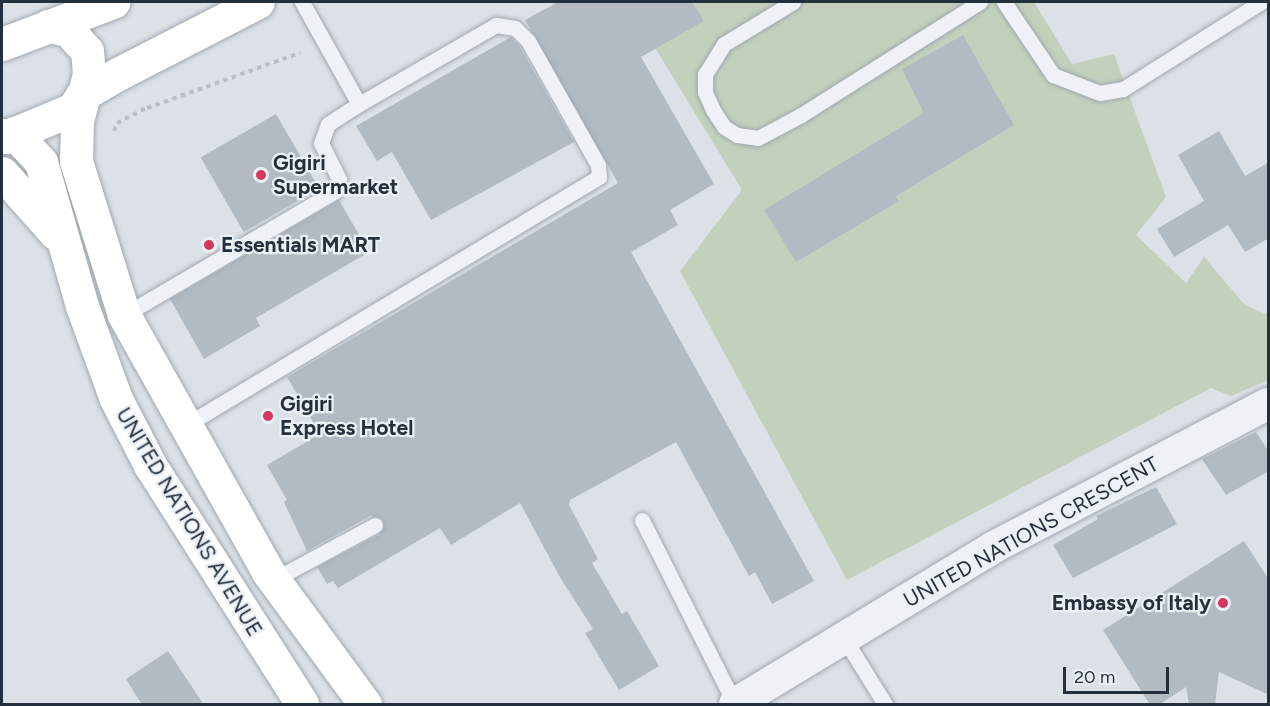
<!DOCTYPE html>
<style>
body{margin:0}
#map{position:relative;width:1270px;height:706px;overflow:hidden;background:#dbe1e7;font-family:Figtree,sans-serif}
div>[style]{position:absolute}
.green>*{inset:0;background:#c3d1bc}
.building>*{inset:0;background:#b2bbc4;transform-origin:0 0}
.path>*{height:4px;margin-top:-2px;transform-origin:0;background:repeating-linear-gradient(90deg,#babfc5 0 4.5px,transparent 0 9px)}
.roads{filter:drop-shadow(0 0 2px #a1a8b1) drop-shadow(0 0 2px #a1a8b1)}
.lane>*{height:15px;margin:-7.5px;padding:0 7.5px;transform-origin:7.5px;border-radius:7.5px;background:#eef1f5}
.street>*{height:32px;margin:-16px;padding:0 16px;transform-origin:16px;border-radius:16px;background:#eef1f5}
.secondary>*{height:33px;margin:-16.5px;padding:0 16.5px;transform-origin:16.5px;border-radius:16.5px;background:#fff}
.dots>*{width:16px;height:16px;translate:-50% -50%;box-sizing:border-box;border:3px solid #ebf0f5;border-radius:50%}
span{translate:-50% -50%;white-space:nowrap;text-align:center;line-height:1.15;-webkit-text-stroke:4.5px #ebf0f5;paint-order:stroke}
.poi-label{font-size:21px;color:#25303e;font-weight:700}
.left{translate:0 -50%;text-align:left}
.right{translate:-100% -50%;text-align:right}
.street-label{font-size:21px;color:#25303e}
.frame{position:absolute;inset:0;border:3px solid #25303e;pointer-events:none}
.scale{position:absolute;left:1063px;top:667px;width:106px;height:27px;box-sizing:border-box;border:3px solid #25303e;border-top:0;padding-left:8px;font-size:18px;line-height:21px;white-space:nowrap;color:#25303e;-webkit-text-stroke:4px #ebf0f5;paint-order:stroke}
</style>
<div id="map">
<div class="green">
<i style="clip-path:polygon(627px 2px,1034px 2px,1072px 64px,1114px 54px,1166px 197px,1136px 235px,1186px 283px,1204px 257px,1245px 305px,1268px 315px,1268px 380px,1231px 396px,1211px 388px,847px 580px,680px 271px,742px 190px)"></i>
</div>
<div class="building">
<i style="clip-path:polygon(558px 2px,692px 2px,704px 21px,641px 57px,714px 184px,670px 210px,678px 225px,631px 252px,814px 581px,772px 604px,755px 572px,749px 576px,676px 442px,570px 500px,569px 505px,598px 559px,592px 563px,622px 614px,627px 611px,659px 666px,619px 690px,585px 633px,593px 629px,561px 579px,520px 503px,451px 545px,440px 528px,338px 588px,333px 581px,327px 584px,317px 567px,380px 534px,383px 520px,370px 516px,307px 551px,284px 502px,287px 500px,267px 465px,320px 434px,287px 377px,618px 183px,525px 20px)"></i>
<i style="clip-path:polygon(963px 35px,1014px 125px,896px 196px,899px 201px,796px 262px,764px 210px,924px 113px,902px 69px)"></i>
<i style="clip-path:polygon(511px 37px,520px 47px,574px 142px,431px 220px,392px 152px,377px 161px,356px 126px)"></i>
<i style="left:276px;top:114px;width:86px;height:87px;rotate:60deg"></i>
<i style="clip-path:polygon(1219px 131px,1245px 176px,1269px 162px,1269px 238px,1245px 252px,1228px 225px,1174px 257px,1157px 229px,1204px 201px,1178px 155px)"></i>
<i style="clip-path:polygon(339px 200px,369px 252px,256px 318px,260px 326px,204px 359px,170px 299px)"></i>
<i style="clip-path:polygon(1256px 432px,1269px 452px,1269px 471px,1226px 495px,1202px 459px)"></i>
<i style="clip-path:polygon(1156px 487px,1177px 524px,1073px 578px,1053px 545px,1098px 519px,1096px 516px)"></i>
<i style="clip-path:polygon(1244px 541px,1269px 580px,1269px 695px,1219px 672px,1215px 705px,1189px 705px,1186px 687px,1159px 705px,1150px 705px,1103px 630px)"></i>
<i style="clip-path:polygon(168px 651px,204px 705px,142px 705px,126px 679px)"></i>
</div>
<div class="path">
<i style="left:114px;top:131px;width:9px;rotate:-69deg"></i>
<i style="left:117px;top:123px;width:34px;rotate:-27deg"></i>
<i style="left:147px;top:108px;width:163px;rotate:-19.8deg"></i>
</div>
<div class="roads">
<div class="lane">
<i style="left:793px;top:2px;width:81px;rotate:148.7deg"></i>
<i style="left:724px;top:44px;width:36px;rotate:122deg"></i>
<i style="left:705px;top:74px;width:18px;rotate:90deg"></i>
<i style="left:705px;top:92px;width:20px;rotate:66deg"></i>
<i style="left:713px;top:110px;width:20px;rotate:57deg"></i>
<i style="left:724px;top:127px;width:15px;rotate:32deg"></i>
<i style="left:737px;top:135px;width:21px;rotate:8deg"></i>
<i style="left:758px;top:138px;width:49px;rotate:-28.1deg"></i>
<i style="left:801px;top:115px;width:212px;rotate:-32.3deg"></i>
<i style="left:1004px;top:2px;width:88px;rotate:56.1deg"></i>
<i style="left:1053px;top:75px;width:50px;rotate:21deg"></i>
<i style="left:1100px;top:93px;width:23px;rotate:-10deg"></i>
<i style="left:1123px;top:89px;width:163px;rotate:-32.2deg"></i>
<i style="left:124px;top:315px;width:245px;rotate:-30.4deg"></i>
<i style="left:335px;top:191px;width:13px;rotate:-72deg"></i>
<i style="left:339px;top:179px;width:40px;rotate:-116.6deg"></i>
<i style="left:321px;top:143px;width:20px;rotate:-70deg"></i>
<i style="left:328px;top:124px;width:37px;rotate:-33deg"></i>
<i style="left:186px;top:425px;width:482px;rotate:-31deg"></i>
<i style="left:599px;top:177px;width:12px;rotate:-95deg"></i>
<i style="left:598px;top:165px;width:142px;rotate:-119.4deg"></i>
<i style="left:528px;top:41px;width:18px;rotate:-135deg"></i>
<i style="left:515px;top:28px;width:19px;rotate:-171deg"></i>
<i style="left:496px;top:25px;width:158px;rotate:150deg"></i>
<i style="left:359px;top:104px;width:117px;rotate:-119.2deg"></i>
<i style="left:642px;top:520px;width:206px;rotate:63.2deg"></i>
<i style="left:273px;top:580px;width:116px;rotate:-28.3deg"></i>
<i style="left:844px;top:638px;width:78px;rotate:58.2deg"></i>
</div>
<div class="street">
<i style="left:735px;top:704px;width:303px;rotate:-31.2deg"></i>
<i style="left:994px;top:547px;width:309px;rotate:-27.6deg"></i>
</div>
<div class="secondary">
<i style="left:48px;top:26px;width:20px;rotate:11deg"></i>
<i style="left:68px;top:30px;width:28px;rotate:48deg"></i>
<i style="left:87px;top:51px;width:23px;rotate:85deg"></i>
<i style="left:89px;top:74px;width:49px;rotate:104.3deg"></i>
<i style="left:77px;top:121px;width:40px;rotate:91.4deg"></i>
<i style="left:76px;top:161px;width:161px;rotate:72.7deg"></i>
<i style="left:124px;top:315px;width:295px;rotate:60.7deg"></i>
<i style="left:268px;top:572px;width:164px;rotate:53.7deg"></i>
<i style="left:2px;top:44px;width:119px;rotate:-20.7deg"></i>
<i style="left:14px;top:133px;width:40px;rotate:47deg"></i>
<i style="left:41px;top:162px;width:150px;rotate:74.1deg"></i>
<i style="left:82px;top:306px;width:99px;rotate:69.9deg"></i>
<i style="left:116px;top:399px;width:74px;rotate:62.7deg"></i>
<i style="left:150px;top:465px;width:283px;rotate:57.5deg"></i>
<i style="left:2px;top:135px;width:4px;rotate:27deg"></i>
<i style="left:6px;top:137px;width:73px;rotate:-22.7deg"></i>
<i style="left:73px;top:109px;width:17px;rotate:-57deg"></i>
<i style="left:82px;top:95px;width:42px;rotate:-30.3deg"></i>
<i style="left:118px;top:74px;width:157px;rotate:-27.2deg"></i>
<i style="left:2px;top:173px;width:81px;rotate:48.5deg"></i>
</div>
</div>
<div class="dots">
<i style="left:261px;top:175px;background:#d5375e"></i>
<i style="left:209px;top:245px;background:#d5375e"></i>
<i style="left:268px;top:416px;background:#d5375e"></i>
<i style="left:1223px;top:603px;background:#d5375e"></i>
</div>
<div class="poi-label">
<span class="left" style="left:273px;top:175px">Gigiri<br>Supermarket</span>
<span class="left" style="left:221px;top:245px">Essentials MART</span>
<span class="left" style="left:280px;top:416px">Gigiri<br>Express Hotel</span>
<span class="right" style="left:1211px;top:603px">Embassy of Italy</span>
</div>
<div class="street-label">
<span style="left:189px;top:522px;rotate:59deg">UNITED NATIONS AVENUE</span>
<span style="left:1031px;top:532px;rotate:-29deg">UNITED NATIONS CRESCENT</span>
</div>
<div class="frame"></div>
<div class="scale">20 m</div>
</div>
